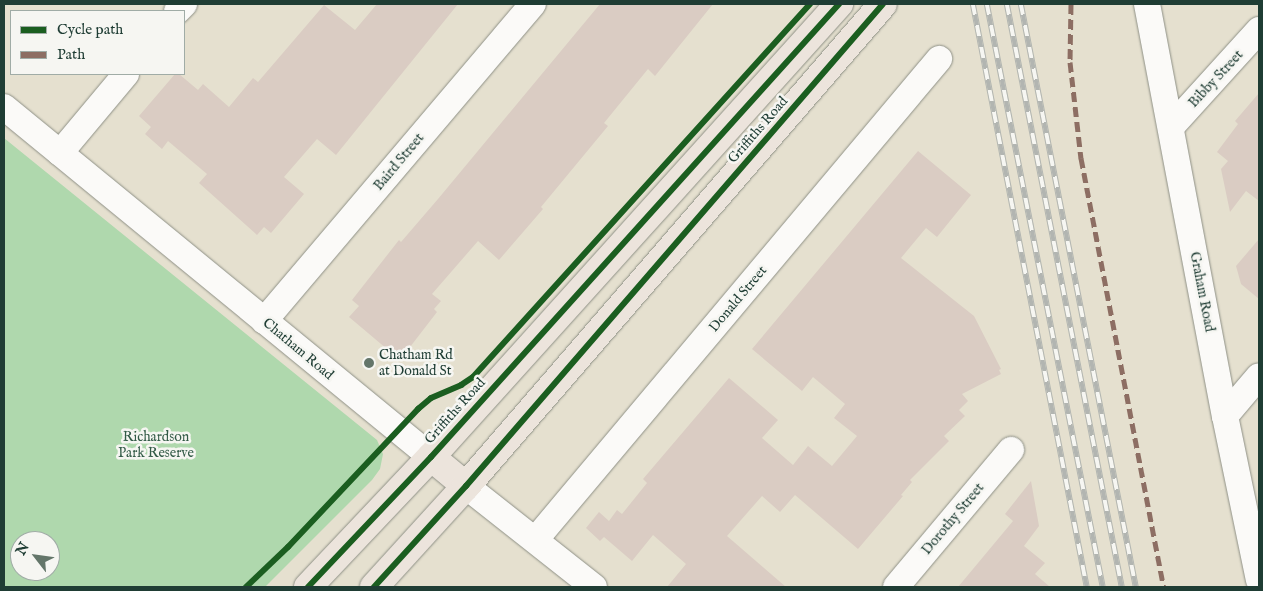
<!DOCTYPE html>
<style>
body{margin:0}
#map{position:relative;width:1263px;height:591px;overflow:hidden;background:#e5e0cf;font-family:"IM FELL English",serif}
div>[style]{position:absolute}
.green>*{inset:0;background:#afd8ad}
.building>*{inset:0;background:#daccc3}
.roads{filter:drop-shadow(0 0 1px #8e9086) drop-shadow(0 0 1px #8e9086)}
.minor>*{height:26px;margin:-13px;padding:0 13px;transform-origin:13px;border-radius:13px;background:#fbfaf8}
.highway>*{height:28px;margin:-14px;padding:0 14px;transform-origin:14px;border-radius:14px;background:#ece4dc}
.rail>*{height:5.5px;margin-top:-2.75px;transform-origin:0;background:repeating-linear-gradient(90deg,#f6f6f2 0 11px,#b2b5b1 0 22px);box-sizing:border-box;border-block:1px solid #b2b5b1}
.quiet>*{height:5px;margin-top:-2.5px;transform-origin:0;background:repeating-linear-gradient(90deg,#8d6e63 0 10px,transparent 0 15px)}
.cycleway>*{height:6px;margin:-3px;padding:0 3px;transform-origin:3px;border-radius:3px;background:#1b5e20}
.dots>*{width:14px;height:14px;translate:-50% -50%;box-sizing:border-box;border:2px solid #f6f6f2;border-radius:50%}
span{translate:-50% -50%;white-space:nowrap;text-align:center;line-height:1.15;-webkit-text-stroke:5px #f6f6f2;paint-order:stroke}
.street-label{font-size:14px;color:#1f3d34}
.poi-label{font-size:14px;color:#1f3d34}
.left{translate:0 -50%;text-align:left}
.park-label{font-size:14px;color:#335b47}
.frame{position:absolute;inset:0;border:5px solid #1f3d34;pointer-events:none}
.legend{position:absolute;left:10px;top:10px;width:175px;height:65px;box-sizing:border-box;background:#f6f6f2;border:1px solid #a0aca6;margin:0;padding:6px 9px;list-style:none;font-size:15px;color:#1f3d34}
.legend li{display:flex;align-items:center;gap:10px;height:25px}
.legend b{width:25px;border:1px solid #a0aca6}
.north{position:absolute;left:10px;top:531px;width:50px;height:50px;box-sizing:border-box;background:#f6f6f2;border:1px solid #a0aca6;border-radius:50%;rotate:300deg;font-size:14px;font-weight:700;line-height:20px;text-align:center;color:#1f3d34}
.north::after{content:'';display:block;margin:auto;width:18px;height:22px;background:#64766a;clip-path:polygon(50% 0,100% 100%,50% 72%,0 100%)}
</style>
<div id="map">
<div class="green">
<i style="clip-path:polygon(evenodd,4px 138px,377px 440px,383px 454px,380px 469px,372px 480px,265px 587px,4px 587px,4px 138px,20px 541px,50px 541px,50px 571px,20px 571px,20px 541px)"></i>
</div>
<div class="building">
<i style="clip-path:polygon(377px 4px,458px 4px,336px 155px,317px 139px,284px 177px,304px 194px,271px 233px,264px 227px,257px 235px,199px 183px,207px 174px,168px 141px,162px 149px,145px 134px,151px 127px,139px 116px,175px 74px,179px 74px,198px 90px,203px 84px,229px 107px,253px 78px,258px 82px,324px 5px,355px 30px)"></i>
<i style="clip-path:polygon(600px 4px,713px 4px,655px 76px,648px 69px,604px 123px,608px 126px,541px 207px,543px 209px,499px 260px,478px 241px,432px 294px,441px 301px,434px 309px,437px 312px,400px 360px,349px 317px,359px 306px,352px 300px,399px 240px,401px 242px,438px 199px)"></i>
<i style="clip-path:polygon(1259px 93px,1259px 201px,1246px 191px,1230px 212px,1221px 169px,1228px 161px,1217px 152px,1238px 124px,1235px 121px)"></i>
<i style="clip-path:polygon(918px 151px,971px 195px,937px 237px,926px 228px,901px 258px,974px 316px,1001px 369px,999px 370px,1001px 374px,962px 394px,968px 401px,959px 410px,965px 416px,944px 436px,949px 441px,910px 480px,912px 482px,901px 495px,903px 496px,858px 549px,795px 495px,780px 512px,762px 496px,727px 536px,786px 587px,667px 587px,686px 564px,653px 535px,632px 561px,604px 537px,600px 541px,586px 528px,599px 512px,609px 521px,617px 510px,622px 514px,647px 483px,643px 479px,729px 378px,778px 420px,762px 438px,793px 465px,808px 446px,832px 466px,857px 436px,834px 418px,845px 404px,813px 377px,802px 391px,752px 349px)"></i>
<i style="clip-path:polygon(1259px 239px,1259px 299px,1241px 284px,1236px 266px)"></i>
<i style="clip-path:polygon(1031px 481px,1039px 526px,1024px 546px,1045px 563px,1035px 574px,1050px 587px,958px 587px,1013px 521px,1005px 514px)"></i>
</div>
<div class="roads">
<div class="minor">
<i style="left:1147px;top:4px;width:419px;rotate:79.3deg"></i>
<i style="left:1225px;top:416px;width:167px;rotate:78.3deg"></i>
<i style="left:177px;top:11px;width:10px;rotate:-45deg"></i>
<i style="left:4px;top:107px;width:552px;rotate:39.34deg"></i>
<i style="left:1171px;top:127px;width:131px;rotate:-47.8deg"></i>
<i style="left:60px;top:153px;width:103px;rotate:-50.1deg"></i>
<i style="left:264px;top:321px;width:416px;rotate:-49.7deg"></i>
<i style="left:1225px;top:416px;width:52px;rotate:-49.6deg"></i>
<i style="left:466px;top:486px;width:163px;rotate:38.3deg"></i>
<i style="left:536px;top:539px;width:627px;rotate:-49.98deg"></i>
<i style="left:896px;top:587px;width:179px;rotate:-50deg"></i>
</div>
<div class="highway">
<i style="left:431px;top:457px;width:45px;rotate:39.6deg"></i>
<i style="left:308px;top:587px;width:179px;rotate:-46.6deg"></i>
<i style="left:431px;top:457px;width:610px;rotate:-47.99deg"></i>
<i style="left:374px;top:587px;width:137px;rotate:-47.7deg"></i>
<i style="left:466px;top:486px;width:637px;rotate:-49.14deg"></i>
</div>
</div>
<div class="rail">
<i style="left:973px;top:4px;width:594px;rotate:78.94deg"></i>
<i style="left:987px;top:4px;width:594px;rotate:78.75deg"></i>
<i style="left:1007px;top:4px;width:594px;rotate:78.84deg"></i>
<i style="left:1021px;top:4px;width:594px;rotate:78.84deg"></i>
</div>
<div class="quiet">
<i style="left:1071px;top:4px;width:58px;rotate:91deg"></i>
<i style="left:1070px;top:62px;width:97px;rotate:83.5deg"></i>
<i style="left:1081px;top:158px;width:437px;rotate:79.1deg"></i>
</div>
<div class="cycleway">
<i style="left:246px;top:587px;width:58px;rotate:-43.6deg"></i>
<i style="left:288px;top:547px;width:190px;rotate:-46.7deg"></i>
<i style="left:418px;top:409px;width:17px;rotate:-40deg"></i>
<i style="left:431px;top:398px;width:33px;rotate:-23deg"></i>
<i style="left:461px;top:385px;width:14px;rotate:-34deg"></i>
<i style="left:473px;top:377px;width:503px;rotate:-47.9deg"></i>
<i style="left:308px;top:587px;width:179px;rotate:-46.6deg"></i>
<i style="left:431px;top:457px;width:610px;rotate:-47.99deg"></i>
<i style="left:374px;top:587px;width:137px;rotate:-47.7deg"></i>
<i style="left:466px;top:486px;width:637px;rotate:-49.14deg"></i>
</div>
<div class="dots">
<i style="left:369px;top:363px;background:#64766a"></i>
</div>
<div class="street-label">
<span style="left:1216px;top:79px;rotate:-47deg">Bibby Street</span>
<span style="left:758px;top:130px;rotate:-49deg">Griffiths Road</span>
<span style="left:399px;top:162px;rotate:-50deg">Baird Street</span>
<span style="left:1202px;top:292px;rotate:79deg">Graham Road</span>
<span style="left:738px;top:299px;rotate:-50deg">Donald Street</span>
<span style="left:298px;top:349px;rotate:40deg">Chatham Road</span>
<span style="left:455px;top:411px;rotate:-48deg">Griffiths Road</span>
<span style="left:953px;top:519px;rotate:-50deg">Dorothy Street</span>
</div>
<div class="poi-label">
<span class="left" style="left:379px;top:363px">Chatham Rd<br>at Donald St</span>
</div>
<div class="park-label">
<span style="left:156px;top:445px">Richardson<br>Park Reserve</span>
</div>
<div class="frame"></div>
<ul class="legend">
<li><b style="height:6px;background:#1b5e20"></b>Cycle path</li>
<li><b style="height:6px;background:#8d6e63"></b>Path</li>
</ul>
<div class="north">N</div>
</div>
